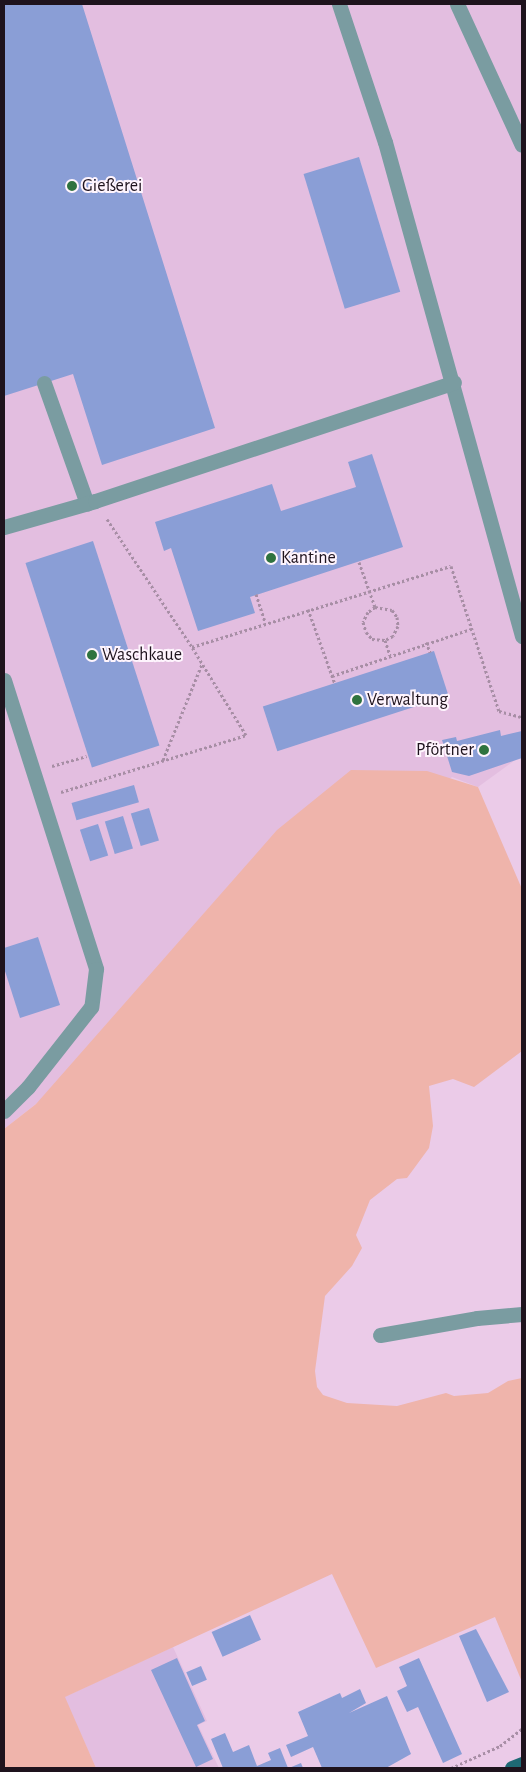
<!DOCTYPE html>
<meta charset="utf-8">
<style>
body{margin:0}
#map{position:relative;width:526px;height:1772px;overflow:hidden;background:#ebcbe8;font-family:"Alegreya Sans",sans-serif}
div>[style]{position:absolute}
.built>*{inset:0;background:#e3bee0}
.green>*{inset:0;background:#efb4ab}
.building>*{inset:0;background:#8a9ed6;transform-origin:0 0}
.path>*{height:3px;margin-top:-1.5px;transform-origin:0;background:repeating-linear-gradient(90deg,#a78ea5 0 2.5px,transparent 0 5px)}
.minor>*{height:15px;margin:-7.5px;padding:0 7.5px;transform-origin:7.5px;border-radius:7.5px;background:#7a9ca1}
.major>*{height:15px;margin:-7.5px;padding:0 7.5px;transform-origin:7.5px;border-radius:7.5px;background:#1e6974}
.dots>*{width:14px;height:14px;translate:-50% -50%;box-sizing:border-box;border:2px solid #fef4fd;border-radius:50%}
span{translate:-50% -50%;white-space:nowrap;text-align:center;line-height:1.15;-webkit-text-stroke:4px #fef4fd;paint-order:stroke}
.poi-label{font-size:18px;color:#1e131d}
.left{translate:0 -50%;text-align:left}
.right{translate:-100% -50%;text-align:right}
.frame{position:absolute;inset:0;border:5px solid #1e131d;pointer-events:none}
</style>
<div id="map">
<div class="built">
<i style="clip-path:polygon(4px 4px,522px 4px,522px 755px,478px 787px,452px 777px,4px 1129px)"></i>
<i style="clip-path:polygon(173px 1647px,207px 1721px,198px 1725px,219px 1768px,96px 1768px,64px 1697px)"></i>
</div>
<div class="green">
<i style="clip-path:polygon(351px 770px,427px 771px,478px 787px,522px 889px,522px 1051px,474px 1087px,453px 1079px,429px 1086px,433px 1126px,429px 1148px,407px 1178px,397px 1179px,370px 1200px,356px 1235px,362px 1248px,352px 1266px,325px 1296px,315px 1371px,317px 1387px,323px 1395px,347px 1403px,397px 1406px,446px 1393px,454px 1396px,488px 1393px,508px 1381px,522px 1378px,522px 1682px,495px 1617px,376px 1668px,332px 1574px,65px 1697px,96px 1768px,4px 1768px,4px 1129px,36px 1104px,277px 830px)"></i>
</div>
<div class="building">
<i style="clip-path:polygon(4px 4px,82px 4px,215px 428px,102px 465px,73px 374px,4px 396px)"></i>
<i style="left:359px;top:157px;width:141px;height:58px;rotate:73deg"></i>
<i style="clip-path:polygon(372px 454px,403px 547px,250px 597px,255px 613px,198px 631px,171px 548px,164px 551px,155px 522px,272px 484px,281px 511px,356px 487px,348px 462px)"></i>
<i style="left:93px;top:541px;width:215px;height:71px;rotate:72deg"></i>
<i style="left:434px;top:651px;width:47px;height:180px;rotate:72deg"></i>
<i style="clip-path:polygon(500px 730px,501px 736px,522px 731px,522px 758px,469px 776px,452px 772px,442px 740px,456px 737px,457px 741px)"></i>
<i style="left:134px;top:785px;width:18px;height:65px;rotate:74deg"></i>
<i style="left:149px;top:808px;width:34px;height:19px;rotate:73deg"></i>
<i style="left:123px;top:816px;width:34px;height:19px;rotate:73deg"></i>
<i style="left:98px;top:824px;width:33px;height:19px;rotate:72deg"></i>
<i style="clip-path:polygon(38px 937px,60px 1005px,20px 1018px,4px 968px,4px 948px)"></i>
<i style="left:250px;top:1615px;width:27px;height:42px;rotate:66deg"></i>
<i style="clip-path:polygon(476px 1629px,509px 1692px,487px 1702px,459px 1636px)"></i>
<i style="clip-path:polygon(177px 1658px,205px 1721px,197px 1725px,213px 1759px,196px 1767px,151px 1670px)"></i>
<i style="clip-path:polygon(419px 1658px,462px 1754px,443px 1763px,418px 1707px,407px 1712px,397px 1691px,407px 1686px,399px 1667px)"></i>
<i style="left:201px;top:1666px;width:15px;height:16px;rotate:67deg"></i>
<i style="clip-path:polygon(360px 1689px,366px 1703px,349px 1713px,387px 1696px,411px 1754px,386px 1768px,322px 1768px,313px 1747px,291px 1757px,286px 1745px,308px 1736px,298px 1712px,340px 1693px,342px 1698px)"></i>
<i style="clip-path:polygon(225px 1733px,233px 1752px,249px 1745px,257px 1766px,271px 1760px,268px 1753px,280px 1748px,288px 1768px,223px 1768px,211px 1739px)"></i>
<i style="clip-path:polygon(301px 1763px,303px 1768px,289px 1768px)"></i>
</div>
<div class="path">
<i style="left:107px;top:519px;width:154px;rotate:56.4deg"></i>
<i style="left:192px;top:647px;width:271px;rotate:-17.4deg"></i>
<i style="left:451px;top:566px;width:153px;rotate:71.7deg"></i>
<i style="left:499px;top:711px;width:24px;rotate:15deg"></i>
<i style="left:359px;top:562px;width:48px;rotate:70.4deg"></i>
<i style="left:375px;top:607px;width:17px;rotate:10deg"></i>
<i style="left:392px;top:610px;width:9px;rotate:54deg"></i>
<i style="left:397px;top:617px;width:9px;rotate:84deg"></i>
<i style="left:398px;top:626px;width:11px;rotate:117deg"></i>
<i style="left:393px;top:636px;width:9px;rotate:153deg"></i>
<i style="left:385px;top:640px;width:16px;rotate:72deg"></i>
<i style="left:256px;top:594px;width:29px;rotate:72deg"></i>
<i style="left:375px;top:607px;width:9px;rotate:144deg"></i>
<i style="left:368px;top:612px;width:11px;rotate:117deg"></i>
<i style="left:363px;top:622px;width:10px;rotate:73deg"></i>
<i style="left:366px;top:632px;width:9px;rotate:49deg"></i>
<i style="left:372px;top:639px;width:13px;rotate:4deg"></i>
<i style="left:308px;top:609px;width:80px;rotate:70.2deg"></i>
<i style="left:426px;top:642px;width:11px;rotate:68deg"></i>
<i style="left:332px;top:676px;width:147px;rotate:-18.7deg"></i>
<i style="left:163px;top:760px;width:104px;rotate:-67.9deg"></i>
<i style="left:52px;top:766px;width:36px;rotate:-16deg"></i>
<i style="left:61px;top:792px;width:194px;rotate:-17.1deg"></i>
<i style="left:246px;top:735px;width:103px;rotate:-121.5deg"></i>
<i style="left:451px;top:1768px;width:54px;rotate:-24.2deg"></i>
<i style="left:500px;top:1746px;width:28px;rotate:-38deg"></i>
</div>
<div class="minor">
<i style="left:339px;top:4px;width:145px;rotate:71.6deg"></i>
<i style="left:385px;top:142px;width:513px;rotate:74.5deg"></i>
<i style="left:457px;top:4px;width:155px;rotate:65.3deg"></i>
<i style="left:44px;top:383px;width:128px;rotate:70.4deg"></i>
<i style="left:4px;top:527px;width:95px;rotate:-15.9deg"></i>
<i style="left:95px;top:501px;width:378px;rotate:-18.3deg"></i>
<i style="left:4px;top:680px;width:303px;rotate:72.3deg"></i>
<i style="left:96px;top:969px;width:38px;rotate:97deg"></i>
<i style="left:91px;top:1007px;width:102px;rotate:128.2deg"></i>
<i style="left:28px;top:1087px;width:34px;rotate:135deg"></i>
<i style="left:380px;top:1335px;width:98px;rotate:-9.9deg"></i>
<i style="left:477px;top:1318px;width:45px;rotate:-5.1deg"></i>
</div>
<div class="major">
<i style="left:512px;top:1768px;width:11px;rotate:-22deg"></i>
</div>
<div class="dots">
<i style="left:72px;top:186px;background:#2f733f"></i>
<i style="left:271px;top:558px;background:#2f733f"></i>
<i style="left:92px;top:655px;background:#2f733f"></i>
<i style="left:357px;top:700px;background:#2f733f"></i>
<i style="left:484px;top:750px;background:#2f733f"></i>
</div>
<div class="poi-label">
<span class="left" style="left:82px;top:186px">Gießerei</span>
<span class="left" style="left:281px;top:558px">Kantine</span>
<span class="left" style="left:102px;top:655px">Waschkaue</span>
<span class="left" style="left:367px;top:700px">Verwaltung</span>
<span class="right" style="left:474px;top:750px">Pförtner</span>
</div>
<div class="frame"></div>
</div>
